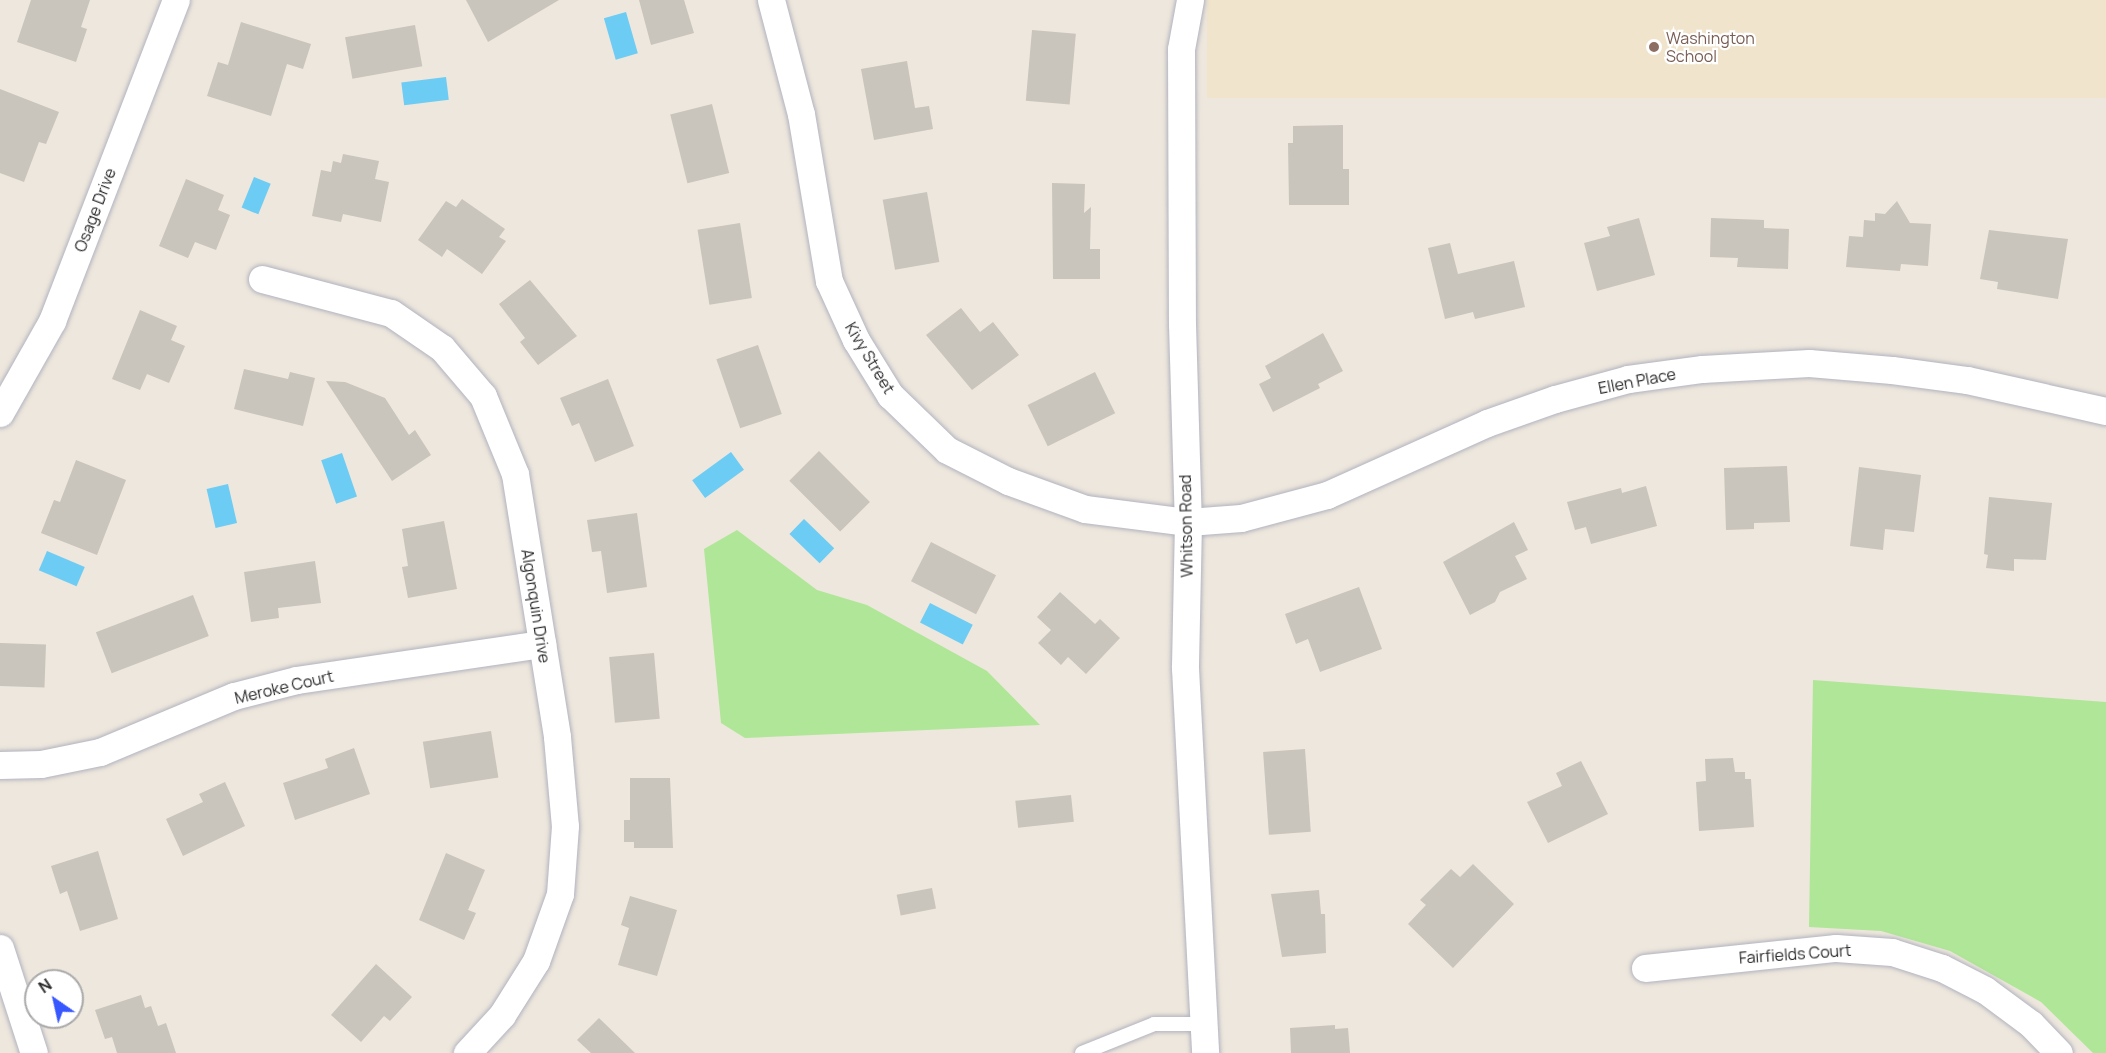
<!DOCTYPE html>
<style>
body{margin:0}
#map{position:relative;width:2106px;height:1053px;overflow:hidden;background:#eee7dd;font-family:Manrope,sans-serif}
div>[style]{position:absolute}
.education>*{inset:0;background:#f0e5cc;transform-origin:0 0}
.green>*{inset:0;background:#b0e698}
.water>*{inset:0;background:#6cccf3;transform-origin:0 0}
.building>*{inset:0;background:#c9c4bc;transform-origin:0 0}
.roads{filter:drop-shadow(0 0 2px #b1b3bf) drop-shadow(0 0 2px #b1b3bf)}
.lane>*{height:14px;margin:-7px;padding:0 7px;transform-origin:7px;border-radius:7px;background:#fff}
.street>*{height:27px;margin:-13.5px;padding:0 13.5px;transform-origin:13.5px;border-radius:13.5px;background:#fff}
.dots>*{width:16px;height:16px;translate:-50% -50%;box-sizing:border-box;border:3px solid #fff;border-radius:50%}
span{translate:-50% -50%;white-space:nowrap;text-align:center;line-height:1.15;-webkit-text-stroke:4.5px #fff;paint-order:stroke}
.education-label{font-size:16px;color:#785e54}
.left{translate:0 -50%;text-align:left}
.street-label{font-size:16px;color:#2b2b2b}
.north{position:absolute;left:24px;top:969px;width:60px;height:60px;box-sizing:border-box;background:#fff;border:2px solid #aaa;border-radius:50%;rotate:326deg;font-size:16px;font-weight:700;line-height:24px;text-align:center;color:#2b2b2b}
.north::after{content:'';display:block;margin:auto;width:21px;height:27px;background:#3858ff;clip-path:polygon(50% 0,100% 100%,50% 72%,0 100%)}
</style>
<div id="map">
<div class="education">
<i style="left:1207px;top:0;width:899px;height:98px"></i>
</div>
<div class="green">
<i style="clip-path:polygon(737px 530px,817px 590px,867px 605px,987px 671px,1040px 725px,745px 738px,721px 723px,704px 549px)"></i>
<i style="clip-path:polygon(1813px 680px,2106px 702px,2106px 1053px,2093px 1053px,2041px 1002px,1950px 951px,1881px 931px,1809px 927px)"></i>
</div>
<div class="water">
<i style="left:626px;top:12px;width:43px;height:23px;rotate:74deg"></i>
<i style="left:446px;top:77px;width:23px;height:45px;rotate:83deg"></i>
<i style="left:254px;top:177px;width:18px;height:33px;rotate:22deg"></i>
<i style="left:731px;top:452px;width:22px;height:48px;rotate:54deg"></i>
<i style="left:342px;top:453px;width:46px;height:22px;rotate:71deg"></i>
<i style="left:228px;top:484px;width:40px;height:22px;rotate:77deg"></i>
<i style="left:804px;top:519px;width:42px;height:21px;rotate:44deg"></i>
<i style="left:47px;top:551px;width:41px;height:21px;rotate:23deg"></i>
<i style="left:930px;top:603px;width:48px;height:22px;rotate:27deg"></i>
</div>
<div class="building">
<i style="clip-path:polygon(31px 0,90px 0,81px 27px,87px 29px,76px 62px,17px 42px)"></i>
<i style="clip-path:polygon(466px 0,559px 0,488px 42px)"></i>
<i style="clip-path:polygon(639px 0,684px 0,694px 33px,651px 45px)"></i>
<i style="clip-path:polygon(241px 22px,311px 44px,303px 69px,287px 64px,271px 116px,207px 96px,218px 62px,228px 65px)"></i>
<i style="left:415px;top:25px;width:42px;height:71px;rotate:80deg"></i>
<i style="left:1032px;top:30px;width:44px;height:71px;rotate:5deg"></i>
<i style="clip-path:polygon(907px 61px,915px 108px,929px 106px,933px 129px,874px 140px,861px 69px)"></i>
<i style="clip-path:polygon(0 89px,59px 112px,46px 144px,39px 142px,24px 182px,0 173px)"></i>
<i style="left:712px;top:104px;width:71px;height:43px;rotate:76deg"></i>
<i style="clip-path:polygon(1343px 125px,1343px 169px,1349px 169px,1349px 205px,1289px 205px,1288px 143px,1293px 143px,1293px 126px)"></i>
<i style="clip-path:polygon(343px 154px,379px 161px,375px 179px,389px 182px,381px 222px,343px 214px,341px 222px,312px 216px,321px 170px,331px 172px,333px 161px,341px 163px)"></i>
<i style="clip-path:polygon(186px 179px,224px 195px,218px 210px,230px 215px,216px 250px,195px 242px,188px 258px,159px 246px)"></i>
<i style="clip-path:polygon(1052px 183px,1085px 184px,1084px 213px,1091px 207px,1090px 249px,1100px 249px,1100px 279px,1053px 279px)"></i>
<i style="left:927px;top:192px;width:71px;height:45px;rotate:80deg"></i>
<i style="clip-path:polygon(462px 199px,505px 229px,499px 237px,506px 241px,482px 274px,447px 249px,442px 257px,418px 240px,446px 201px,456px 207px)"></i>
<i style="clip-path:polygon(1897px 201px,1910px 223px,1931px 224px,1928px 266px,1901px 264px,1900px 271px,1846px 267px,1849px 236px,1863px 237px,1864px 220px,1875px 221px,1875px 213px,1885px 214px)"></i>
<i style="clip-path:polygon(1639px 218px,1655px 275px,1597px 291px,1584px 243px,1610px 236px,1607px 227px)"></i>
<i style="clip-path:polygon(1711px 218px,1764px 220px,1764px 228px,1789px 229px,1788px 269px,1737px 267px,1738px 258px,1710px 257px)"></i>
<i style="left:740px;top:223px;width:76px;height:43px;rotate:81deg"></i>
<i style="clip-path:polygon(1989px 230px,2068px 239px,2058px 299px,1997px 289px,1998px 282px,1980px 279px)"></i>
<i style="clip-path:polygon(1450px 243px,1458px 274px,1514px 261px,1525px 307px,1475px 319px,1473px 312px,1445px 319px,1428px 248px)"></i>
<i style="clip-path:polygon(530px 280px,577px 336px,538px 365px,520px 342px,525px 338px,499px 304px)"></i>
<i style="clip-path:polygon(961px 308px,980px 332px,993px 322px,1019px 355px,972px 390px,926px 335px)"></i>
<i style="clip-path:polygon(140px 310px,177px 326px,171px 340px,185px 346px,169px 383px,147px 374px,140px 390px,112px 379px)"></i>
<i style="clip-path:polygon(1323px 333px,1343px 371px,1318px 384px,1320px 388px,1273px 412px,1259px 384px,1271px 378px,1265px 366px)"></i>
<i style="left:758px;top:345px;width:73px;height:44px;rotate:71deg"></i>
<i style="clip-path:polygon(244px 369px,288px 379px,290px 372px,315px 378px,303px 426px,234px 409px)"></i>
<i style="left:1095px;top:372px;width:46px;height:75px;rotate:64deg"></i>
<i style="clip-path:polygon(608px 379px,634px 446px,595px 462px,579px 423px,572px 426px,560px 398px)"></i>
<i style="clip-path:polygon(326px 381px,345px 382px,385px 398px,409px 435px,415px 430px,431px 455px,392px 481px)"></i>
<i style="left:819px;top:451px;width:72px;height:42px;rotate:45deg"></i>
<i style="clip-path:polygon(76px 460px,126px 480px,97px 555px,41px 533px,54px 500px,60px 502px)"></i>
<i style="clip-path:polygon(1787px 466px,1790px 522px,1754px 523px,1754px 529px,1726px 530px,1724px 468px)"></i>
<i style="clip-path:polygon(1859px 467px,1921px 475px,1914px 532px,1885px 529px,1883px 550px,1850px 546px)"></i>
<i style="clip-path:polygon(1646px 486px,1657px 526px,1591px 544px,1586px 527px,1575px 530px,1567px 502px,1621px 488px,1622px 493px)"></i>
<i style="clip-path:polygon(1989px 497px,2052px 503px,2046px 560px,2014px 559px,2014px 571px,1986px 568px,1988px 555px,1984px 554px)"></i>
<i style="clip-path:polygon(637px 513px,647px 587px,607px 593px,601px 551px,592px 552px,587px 520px)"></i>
<i style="clip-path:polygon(444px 521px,457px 589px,408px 598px,402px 567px,408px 566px,402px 529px)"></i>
<i style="clip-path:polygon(1514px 522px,1528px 550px,1515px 556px,1527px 579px,1500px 592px,1495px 602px,1470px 615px,1443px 562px)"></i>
<i style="left:931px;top:542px;width:73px;height:44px;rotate:27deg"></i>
<i style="clip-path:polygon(315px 561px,321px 603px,278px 608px,279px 618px,251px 622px,244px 572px)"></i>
<i style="clip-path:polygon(1359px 587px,1382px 649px,1320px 672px,1308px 639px,1296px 644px,1285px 614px)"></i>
<i style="clip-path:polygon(1060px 592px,1095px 624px,1100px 619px,1120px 638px,1086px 674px,1068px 657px,1061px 665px,1038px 643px,1051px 630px,1037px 617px)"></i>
<i style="left:193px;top:595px;width:44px;height:104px;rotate:69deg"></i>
<i style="left:0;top:643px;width:46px;height:43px;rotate:2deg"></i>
<i style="left:654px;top:653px;width:66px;height:45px;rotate:85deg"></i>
<i style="left:491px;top:731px;width:47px;height:69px;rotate:81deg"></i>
<i style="clip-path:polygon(354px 748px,370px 794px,295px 820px,283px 783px,328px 768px,325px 759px)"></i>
<i style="left:1305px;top:749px;width:83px;height:42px;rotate:86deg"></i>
<i style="clip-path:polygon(1733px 758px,1735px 772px,1745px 772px,1745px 779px,1751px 779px,1754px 827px,1699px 831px,1696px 782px,1706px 781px,1705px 759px)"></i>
<i style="clip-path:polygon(1581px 761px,1608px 814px,1548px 843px,1527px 802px,1562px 786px,1556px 773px)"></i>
<i style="clip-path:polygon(630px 778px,670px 778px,673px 848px,634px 848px,634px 842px,624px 842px,624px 820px,630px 820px)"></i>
<i style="clip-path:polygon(225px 782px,245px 826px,183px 856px,166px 819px,203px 802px,199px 794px)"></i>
<i style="left:1071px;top:795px;width:27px;height:56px;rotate:84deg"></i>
<i style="clip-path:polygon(98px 851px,118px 919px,80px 931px,67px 891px,60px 894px,51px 866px)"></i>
<i style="clip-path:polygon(446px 853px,485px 870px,468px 910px,476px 913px,464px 940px,419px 920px)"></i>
<i style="clip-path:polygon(1473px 864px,1514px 904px,1453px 968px,1408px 924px,1426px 905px,1420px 900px,1451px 869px,1460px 877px)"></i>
<i style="left:932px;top:888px;width:21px;height:36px;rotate:79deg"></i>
<i style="clip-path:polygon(1319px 890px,1321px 914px,1325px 914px,1326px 953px,1282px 957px,1271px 894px)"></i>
<i style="clip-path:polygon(630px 896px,677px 910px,657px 976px,618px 965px,629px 928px,621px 925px)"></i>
<i style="clip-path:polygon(376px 964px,412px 997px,390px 1021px,384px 1016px,361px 1042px,331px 1015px)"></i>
<i style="clip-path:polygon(141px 995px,145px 1008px,151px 1006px,158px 1026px,166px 1023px,176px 1053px,117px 1053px,112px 1037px,105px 1039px,95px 1010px)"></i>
<i style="clip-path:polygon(599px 1018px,635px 1053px,591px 1053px,577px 1040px)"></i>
<i style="clip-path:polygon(1335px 1025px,1335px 1029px,1348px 1028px,1350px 1053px,1291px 1053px,1290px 1028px)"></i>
</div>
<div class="roads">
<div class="lane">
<i style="left:1082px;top:1053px;width:78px;rotate:-21.9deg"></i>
<i style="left:1154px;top:1024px;width:49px"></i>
</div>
<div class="street">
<i style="left:771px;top:0;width:118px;rotate:75.3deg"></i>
<i style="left:801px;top:114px;width:169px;rotate:80.5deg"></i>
<i style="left:829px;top:281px;width:65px;rotate:65.4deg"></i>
<i style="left:856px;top:340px;width:65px;rotate:58.3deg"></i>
<i style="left:890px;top:395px;width:79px;rotate:44deg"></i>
<i style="left:947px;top:450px;width:68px;rotate:26.9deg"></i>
<i style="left:1008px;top:481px;width:82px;rotate:20deg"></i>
<i style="left:1085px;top:509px;width:104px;rotate:7.2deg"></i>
<i style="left:1188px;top:522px;width:53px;rotate:-4.3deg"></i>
<i style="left:1241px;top:518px;width:89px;rotate:-15deg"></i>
<i style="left:1327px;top:495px;width:175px;rotate:-24.2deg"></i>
<i style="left:1487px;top:423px;width:72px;rotate:-19.4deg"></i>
<i style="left:1555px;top:399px;width:76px;rotate:-15.3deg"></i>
<i style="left:1628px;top:379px;width:75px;rotate:-7.7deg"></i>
<i style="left:1702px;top:369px;width:107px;rotate:-3.2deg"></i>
<i style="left:1809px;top:363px;width:83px;rotate:4.8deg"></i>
<i style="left:1892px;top:370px;width:76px;rotate:7.6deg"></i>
<i style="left:1967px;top:380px;width:142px;rotate:12.6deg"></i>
<i style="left:1190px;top:0;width:50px;rotate:100.4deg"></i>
<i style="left:1181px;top:49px;width:275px;rotate:89.8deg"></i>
<i style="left:1182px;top:324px;width:198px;rotate:88.3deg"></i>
<i style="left:1188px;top:522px;width:146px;rotate:91.2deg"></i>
<i style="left:1185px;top:668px;width:386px;rotate:87deg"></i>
<i style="left:262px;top:279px;width:133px;rotate:14.8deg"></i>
<i style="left:391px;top:313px;width:62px;rotate:34.5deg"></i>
<i style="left:442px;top:348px;width:63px;rotate:49.5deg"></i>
<i style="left:483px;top:396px;width:84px;rotate:67.7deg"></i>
<i style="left:515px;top:474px;width:266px;rotate:80.9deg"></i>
<i style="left:557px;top:737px;width:89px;rotate:84.9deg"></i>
<i style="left:565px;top:826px;width:68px;rotate:94.2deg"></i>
<i style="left:560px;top:894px;width:71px;rotate:109.7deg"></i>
<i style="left:536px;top:961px;width:64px;rotate:122.2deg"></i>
<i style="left:502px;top:1015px;width:52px;rotate:132.6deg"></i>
<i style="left:0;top:413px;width:106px;rotate:-60.5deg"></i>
<i style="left:52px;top:321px;width:344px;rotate:-68.9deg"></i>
<i style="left:0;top:765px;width:41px;rotate:-1.4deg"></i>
<i style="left:41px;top:764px;width:60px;rotate:-11.5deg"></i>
<i style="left:100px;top:752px;width:145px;rotate:-22.7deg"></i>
<i style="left:234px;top:696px;width:65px;rotate:-14.3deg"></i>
<i style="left:297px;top:680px;width:248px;rotate:-8.4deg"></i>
<i style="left:0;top:948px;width:110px;rotate:72.1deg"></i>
<i style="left:1645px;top:968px;width:192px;rotate:-6deg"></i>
<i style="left:1836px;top:948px;width:56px;rotate:4.1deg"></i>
<i style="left:1892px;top:952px;width:52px;rotate:17.7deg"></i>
<i style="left:1942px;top:968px;width:48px;rotate:27.1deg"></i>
<i style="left:1985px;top:990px;width:57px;rotate:36.5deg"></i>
<i style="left:2031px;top:1024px;width:40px;rotate:46deg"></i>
</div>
</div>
<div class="dots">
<i style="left:1654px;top:47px;background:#8d6e63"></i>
</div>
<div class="education-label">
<span class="left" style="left:1666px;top:47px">Washington<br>School</span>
</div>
<div class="street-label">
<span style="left:95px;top:210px;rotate:-69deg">Osage Drive</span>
<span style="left:870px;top:358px;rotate:59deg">Kivy Street</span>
<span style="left:1637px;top:381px;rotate:-11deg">Ellen Place</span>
<span style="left:1186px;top:526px;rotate:-91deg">Whitson Road</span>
<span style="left:536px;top:606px;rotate:81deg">Algonquin Drive</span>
<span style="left:284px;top:687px;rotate:-13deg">Meroke Court</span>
<span style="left:1795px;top:954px;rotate:-4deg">Fairfields Court</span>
</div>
<div class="north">N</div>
</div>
